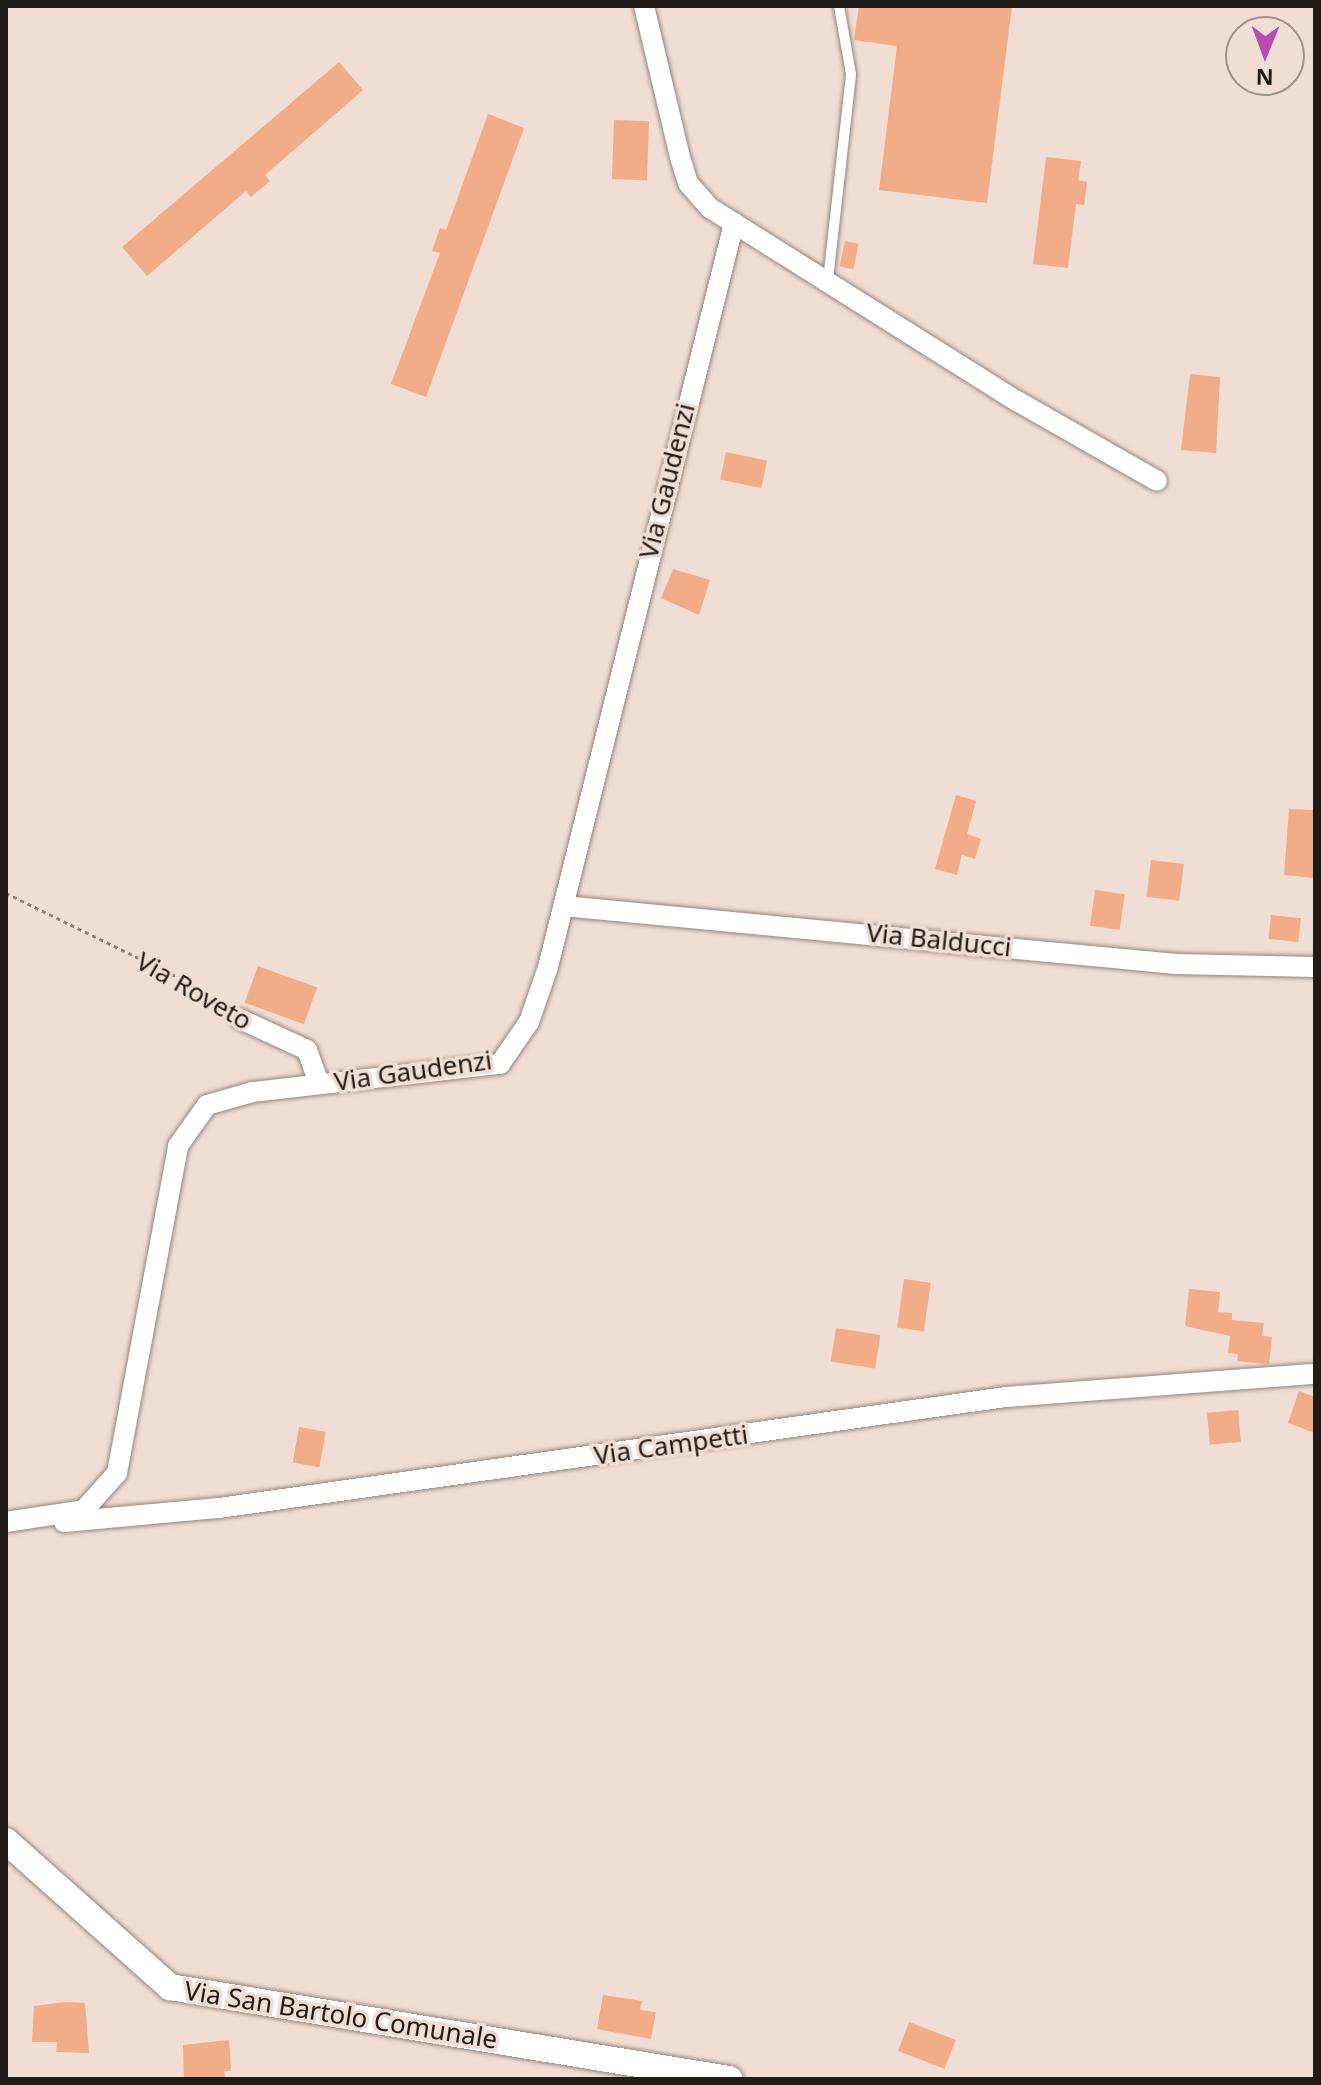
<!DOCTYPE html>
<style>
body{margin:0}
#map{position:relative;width:1321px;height:2085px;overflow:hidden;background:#f0ddd4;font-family:"Noto Sans",sans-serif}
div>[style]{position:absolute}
.building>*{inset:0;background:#f2ac88;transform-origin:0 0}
.path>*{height:3px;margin-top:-1.5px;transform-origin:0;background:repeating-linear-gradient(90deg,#8f827c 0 4px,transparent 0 8px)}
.roads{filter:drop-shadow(0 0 2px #96857d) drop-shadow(0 0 2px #96857d)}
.service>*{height:10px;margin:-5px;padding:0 5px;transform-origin:5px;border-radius:5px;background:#fff}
.minor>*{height:20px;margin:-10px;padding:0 10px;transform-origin:10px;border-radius:10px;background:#fff}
.tertiary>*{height:26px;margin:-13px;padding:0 13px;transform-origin:13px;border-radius:13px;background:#fff}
span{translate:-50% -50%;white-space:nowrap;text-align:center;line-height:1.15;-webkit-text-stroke:7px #f0ddd4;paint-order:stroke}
.street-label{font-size:26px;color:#221c19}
.frame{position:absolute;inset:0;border:8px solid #221c19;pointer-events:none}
.north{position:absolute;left:1225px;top:16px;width:80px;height:80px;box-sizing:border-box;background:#f0ddd4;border:2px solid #9e9089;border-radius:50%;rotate:181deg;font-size:22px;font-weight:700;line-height:32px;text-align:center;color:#221c19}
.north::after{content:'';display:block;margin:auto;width:28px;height:36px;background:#b64eb1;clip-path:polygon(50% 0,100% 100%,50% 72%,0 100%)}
</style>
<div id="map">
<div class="building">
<i style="clip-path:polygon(859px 6px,1012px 6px,987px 203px,879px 190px,897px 46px,854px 40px)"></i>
<i style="clip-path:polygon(339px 62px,363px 90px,265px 175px,270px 181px,251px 197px,246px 191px,147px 276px,122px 247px)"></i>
<i style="clip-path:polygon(488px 114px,524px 128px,426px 397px,391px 384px,440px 253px,432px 251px,440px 228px,446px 230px)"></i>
<i style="left:614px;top:120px;width:35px;height:59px;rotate:2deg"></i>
<i style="clip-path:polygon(1046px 157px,1081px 161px,1078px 180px,1087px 182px,1084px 205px,1076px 204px,1068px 268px,1033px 264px)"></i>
<i style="left:845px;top:241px;width:14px;height:26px;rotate:12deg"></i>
<i style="clip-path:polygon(1190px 374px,1220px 377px,1216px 453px,1181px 450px)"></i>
<i style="left:726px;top:452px;width:42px;height:28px;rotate:12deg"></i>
<i style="clip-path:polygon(673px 569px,710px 580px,699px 615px,661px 598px)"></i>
<i style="clip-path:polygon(956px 795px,976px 801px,967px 834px,981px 839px,975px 859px,962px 855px,957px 875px,935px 869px)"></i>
<i style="clip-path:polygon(1289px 809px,1315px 810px,1315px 878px,1284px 875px)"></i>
<i style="left:1151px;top:860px;width:33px;height:37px;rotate:7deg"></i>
<i style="left:1095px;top:890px;width:30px;height:36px;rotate:8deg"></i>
<i style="left:1271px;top:915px;width:30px;height:24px;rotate:6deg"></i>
<i style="left:258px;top:966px;width:63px;height:39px;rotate:20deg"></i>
<i style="left:904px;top:1279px;width:27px;height:49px;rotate:8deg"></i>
<i style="clip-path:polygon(1189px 1289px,1220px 1292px,1218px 1312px,1232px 1313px,1232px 1320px,1264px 1323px,1262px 1336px,1272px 1337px,1269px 1364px,1237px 1361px,1238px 1354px,1228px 1353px,1230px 1336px,1185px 1326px)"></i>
<i style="left:836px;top:1328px;width:45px;height:34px;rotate:9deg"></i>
<i style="clip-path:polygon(1299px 1391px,1315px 1397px,1315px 1433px,1288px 1423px)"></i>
<i style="left:1238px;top:1410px;width:32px;height:31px;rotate:85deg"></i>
<i style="left:299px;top:1427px;width:27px;height:36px;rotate:10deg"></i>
<i style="clip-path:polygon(603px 1995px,642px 2001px,640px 2010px,656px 2012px,651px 2039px,597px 2029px)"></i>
<i style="clip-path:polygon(66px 2002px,85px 2003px,89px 2053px,56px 2052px,57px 2042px,32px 2042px,34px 2006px)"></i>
<i style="left:909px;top:2022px;width:50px;height:31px;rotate:21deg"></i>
<i style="clip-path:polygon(229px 2040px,231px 2071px,224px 2071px,225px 2079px,184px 2079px,183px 2045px)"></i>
</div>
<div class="path">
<i style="left:6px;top:893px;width:209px;rotate:26.1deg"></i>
<i style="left:194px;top:985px;width:39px;rotate:37deg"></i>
</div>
<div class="roads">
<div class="service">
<i style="left:828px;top:280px;width:207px;rotate:-83.6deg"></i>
<i style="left:851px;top:74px;width:69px;rotate:-100deg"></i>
</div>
<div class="minor">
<i style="left:644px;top:6px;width:155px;rotate:76.6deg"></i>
<i style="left:680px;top:157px;width:27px;rotate:73deg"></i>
<i style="left:688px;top:183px;width:33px;rotate:49deg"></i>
<i style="left:710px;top:208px;width:363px;rotate:32.2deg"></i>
<i style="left:1017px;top:401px;width:161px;rotate:29.7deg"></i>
<i style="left:563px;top:906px;width:616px;rotate:5.41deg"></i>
<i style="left:1176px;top:964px;width:139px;rotate:1.2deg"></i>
<i style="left:240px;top:1019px;width:74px;rotate:24.8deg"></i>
<i style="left:307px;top:1050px;width:35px;rotate:70deg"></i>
<i style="left:6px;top:1522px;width:79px;rotate:-8.7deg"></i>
<i style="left:84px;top:1510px;width:50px;rotate:-48.3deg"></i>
<i style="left:117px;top:1473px;width:333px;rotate:-79.4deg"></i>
<i style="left:178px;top:1146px;width:50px;rotate:-54.7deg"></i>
<i style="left:207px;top:1105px;width:48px;rotate:-15.8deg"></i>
<i style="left:253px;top:1092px;width:249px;rotate:-6.5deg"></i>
<i style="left:500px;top:1064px;width:51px;rotate:-55.4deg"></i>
<i style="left:529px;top:1022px;width:58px;rotate:-70.9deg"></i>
<i style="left:548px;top:967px;width:767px;rotate:-75.96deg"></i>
<i style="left:64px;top:1522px;width:156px;rotate:-5.2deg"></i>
<i style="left:219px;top:1508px;width:795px;rotate:-8.03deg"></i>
<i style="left:1006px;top:1397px;width:310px;rotate:-4.3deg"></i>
</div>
<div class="tertiary">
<i style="left:6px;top:1841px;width:220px;rotate:41.7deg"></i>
<i style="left:170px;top:1987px;width:567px;rotate:9.35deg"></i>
</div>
</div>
<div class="street-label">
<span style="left:667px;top:481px;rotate:-76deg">Via Gaudenzi</span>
<span style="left:939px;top:940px;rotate:6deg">Via Balducci</span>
<span style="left:194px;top:991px;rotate:30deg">Via Roveto</span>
<span style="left:413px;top:1071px;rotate:-8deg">Via Gaudenzi</span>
<span style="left:671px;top:1445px;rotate:-8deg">Via Campetti</span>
<span style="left:341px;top:2015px;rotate:9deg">Via San Bartolo Comunale</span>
</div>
<div class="frame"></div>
<div class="north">N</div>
</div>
